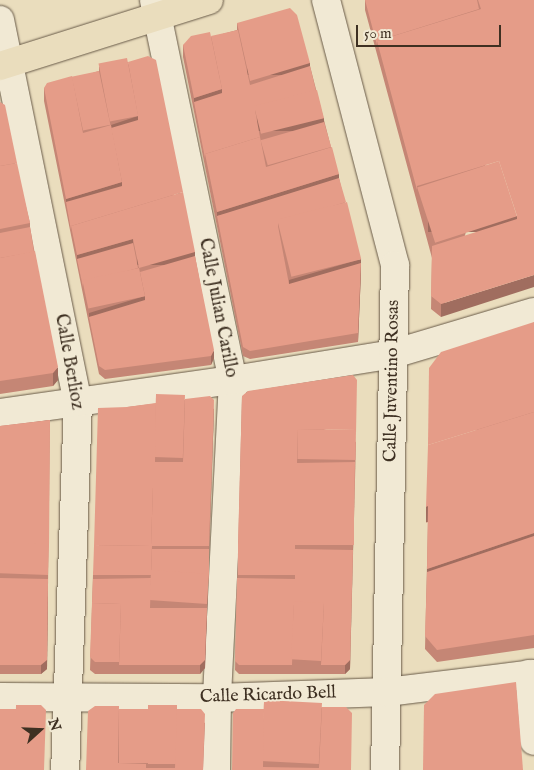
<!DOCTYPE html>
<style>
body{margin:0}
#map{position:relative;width:534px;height:770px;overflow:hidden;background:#eaddbd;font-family:"IM FELL English",serif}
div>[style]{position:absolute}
.roads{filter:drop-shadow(0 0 1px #695b49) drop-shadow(0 0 1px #695b49)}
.minor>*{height:28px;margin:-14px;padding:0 14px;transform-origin:14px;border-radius:14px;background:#f1e9d4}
.major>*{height:28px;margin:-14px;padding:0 14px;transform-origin:14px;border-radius:14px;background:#eaddbd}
.wall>*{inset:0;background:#c58675}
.shaded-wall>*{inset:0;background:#a06d5f;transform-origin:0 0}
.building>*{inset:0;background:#e59c88;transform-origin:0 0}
span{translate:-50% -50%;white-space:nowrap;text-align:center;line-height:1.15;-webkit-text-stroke:4px #f1e9d4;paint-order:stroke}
.street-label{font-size:18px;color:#3e3022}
.north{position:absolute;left:15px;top:705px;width:50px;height:50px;-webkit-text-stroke:4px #f1e9d4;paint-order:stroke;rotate:70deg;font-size:14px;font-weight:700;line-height:20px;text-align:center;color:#3e3022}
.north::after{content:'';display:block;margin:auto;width:18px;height:22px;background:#3e3022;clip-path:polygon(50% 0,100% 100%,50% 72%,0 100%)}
.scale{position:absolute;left:356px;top:25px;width:145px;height:22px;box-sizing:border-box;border:2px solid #3e3022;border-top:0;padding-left:6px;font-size:15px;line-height:18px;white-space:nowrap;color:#3e3022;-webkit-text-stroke:4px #f1e9d4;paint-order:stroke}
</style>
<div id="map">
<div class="roads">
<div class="minor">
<i style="left:154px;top:0;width:388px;rotate:78.3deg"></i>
<i style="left:233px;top:380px;width:318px;rotate:92.9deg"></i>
<i style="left:217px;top:698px;width:72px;rotate:90.8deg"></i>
<i style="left:326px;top:0;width:274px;rotate:75.4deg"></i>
<i style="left:395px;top:265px;width:505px;rotate:91.13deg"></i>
<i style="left:0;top:20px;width:390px;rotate:78.5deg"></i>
<i style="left:78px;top:402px;width:368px;rotate:92deg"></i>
<i style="left:0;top:413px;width:235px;rotate:-8.1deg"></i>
<i style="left:233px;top:380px;width:162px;rotate:-9.2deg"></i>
<i style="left:393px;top:354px;width:147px;rotate:-16.6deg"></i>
<i style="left:529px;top:674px;width:67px;rotate:85.7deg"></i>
<i style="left:0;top:697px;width:217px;rotate:0.3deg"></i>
<i style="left:217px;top:698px;width:170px;rotate:-2deg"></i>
<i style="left:387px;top:692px;width:148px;rotate:-7deg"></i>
</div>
<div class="major">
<i style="left:0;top:66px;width:219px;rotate:-17.5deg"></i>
</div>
</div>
<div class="wall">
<i style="clip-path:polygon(365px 0,534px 0,441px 317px,431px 309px,432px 258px,365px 10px)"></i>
<i style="clip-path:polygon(237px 23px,310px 66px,339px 178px,361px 272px,358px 342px,250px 359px,243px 356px,183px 57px,183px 45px,237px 30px)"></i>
<i style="clip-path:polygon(128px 62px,195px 256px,214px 358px,211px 365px,105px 379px,99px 374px,44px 101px,44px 88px,99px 71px,99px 67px)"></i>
<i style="clip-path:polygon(0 102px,30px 223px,30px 227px,58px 380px,53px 386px,0 394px)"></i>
<i style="clip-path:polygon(534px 322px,534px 648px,437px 662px,425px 649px,428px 522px,426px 523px)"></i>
<i style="clip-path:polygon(242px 396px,356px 442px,350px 669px,345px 674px,239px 674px,235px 670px)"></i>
<i style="clip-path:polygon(185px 400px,214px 409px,205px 668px,200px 674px,95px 674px,90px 670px,93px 575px,127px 407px)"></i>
<i style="clip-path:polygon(50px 420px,47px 669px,41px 674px,0 674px,0 426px)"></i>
<i style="clip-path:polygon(322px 707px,351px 770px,232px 770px)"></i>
<i style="clip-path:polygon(119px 709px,177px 709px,205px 723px,203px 770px,86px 770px)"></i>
</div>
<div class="shaded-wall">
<i style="left:310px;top:63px;width:12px;height:63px;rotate:90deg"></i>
<i style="clip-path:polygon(222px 89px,222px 102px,194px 102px,194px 98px)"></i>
<i style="clip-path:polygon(138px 116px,138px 129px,112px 137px,111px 125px)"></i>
<i style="left:324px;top:118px;width:13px;height:67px;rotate:90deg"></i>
<i style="clip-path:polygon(339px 174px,339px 187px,217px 216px,217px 212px)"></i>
<i style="clip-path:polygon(122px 182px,122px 195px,66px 202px,66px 199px)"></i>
<i style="left:517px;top:216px;width:16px;height:89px;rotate:90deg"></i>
<i style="clip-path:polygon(133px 239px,133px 252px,77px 259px,77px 255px)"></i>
<i style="left:195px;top:252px;width:13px;height:58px;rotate:90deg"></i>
<i style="clip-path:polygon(361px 259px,361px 272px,358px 342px,358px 333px,289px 293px,289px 280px)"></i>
<i style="clip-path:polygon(534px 275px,534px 287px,441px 317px,441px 304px)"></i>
<i style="clip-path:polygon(145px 296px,145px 309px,89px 317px,89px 313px)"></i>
<i style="clip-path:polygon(214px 350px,214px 358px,211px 365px,211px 356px)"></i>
<i style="clip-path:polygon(58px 367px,58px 380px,53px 386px,53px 373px)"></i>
<i style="clip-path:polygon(214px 400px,214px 409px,207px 616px,207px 604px)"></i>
<i style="clip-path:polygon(356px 430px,350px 669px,345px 674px,345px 665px,350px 660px)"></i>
<i style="left:428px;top:506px;width:16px;height:2px;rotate:90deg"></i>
<i style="clip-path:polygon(534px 533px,534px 549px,427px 584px,427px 569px)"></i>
<i style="clip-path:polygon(48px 588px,47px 669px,41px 674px,41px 665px)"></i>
<i style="clip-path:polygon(207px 616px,205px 668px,200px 674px,200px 665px)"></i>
</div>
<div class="building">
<i style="clip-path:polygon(365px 0,477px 0,479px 9px,377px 41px,377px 45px)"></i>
<i style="clip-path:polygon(478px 0,534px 0,534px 275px,441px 304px,431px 296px,432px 246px,517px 219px,517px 216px,499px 161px,417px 186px,417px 190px,377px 41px,481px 9px)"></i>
<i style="clip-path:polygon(290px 8px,297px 15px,310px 63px,250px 81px,237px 23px)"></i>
<i style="clip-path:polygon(238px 30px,250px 85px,310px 66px,316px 91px,255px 110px,260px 137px,205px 154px,205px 158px,194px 102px,222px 93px,222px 89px,211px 36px)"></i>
<i style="clip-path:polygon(210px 32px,222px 89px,194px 98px,183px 45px,191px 36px)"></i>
<i style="clip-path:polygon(148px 56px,156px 60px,183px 192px,71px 226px,71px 230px,66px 202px,122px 186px,122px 182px,111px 128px,138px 120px,138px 116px,128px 62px)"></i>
<i style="left:127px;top:58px;width:59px;height:29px;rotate:79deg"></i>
<i style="left:99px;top:71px;width:55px;height:28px;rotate:78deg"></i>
<i style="clip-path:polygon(72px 76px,83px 133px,111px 125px,122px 182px,66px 199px,44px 88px,47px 83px)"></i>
<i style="left:317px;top:90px;width:29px;height:65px;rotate:76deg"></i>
<i style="clip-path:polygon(0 102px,5px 105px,17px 163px,0 166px)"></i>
<i style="left:324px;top:122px;width:26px;height:66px;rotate:74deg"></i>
<i style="clip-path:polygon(260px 137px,266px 167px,332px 147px,339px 174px,217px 212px,205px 154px)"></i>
<i style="left:499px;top:161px;width:58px;height:86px;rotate:72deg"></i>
<i style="clip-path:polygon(17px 163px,30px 223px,0 229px,0 166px)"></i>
<i style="clip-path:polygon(339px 178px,346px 202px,278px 223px,278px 226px,289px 284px,361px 263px,358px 333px,250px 351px,243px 347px,217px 216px)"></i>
<i style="clip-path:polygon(183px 192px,195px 252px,139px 268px,133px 239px,77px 255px,71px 226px)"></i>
<i style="left:347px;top:202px;width:59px;height:72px;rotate:76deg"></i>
<i style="clip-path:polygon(30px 227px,34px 252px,0 258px,0 233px)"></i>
<i style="clip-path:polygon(133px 243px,138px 268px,83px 283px,83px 287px,77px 259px)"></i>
<i style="clip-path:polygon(35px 251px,58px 367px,53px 373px,0 381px,0 258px)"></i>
<i style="clip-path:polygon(195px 256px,214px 350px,211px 356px,105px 370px,99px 366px,89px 317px,145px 300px,145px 296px,140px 272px)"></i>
<i style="left:139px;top:268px;width:29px;height:58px;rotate:78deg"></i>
<i style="clip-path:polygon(534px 322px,534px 412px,428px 445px,429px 368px,441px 352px)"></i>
<i style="clip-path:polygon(353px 375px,357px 380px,356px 434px,356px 430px,298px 429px,297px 463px,355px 462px,354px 520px,354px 516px,295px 516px,295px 545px,238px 545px,242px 396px,248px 391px)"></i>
<i style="left:185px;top:395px;width:63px;height:29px;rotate:92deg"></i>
<i style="clip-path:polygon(210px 396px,214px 400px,211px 491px,211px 487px,153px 487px,151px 545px,94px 546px,98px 408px,127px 407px,156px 403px,155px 462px,183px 462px,185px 399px)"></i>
<i style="clip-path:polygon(534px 412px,534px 533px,427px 569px,428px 506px,426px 507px,428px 445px)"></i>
<i style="clip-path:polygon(50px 420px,49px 548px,49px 544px,0 545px,0 426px)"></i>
<i style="left:298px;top:429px;width:58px;height:30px;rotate:1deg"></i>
<i style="clip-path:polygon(153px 487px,211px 487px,209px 546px,152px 546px,151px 575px,93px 575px,94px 546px,151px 545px)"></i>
<i style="left:295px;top:516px;width:59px;height:29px"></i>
<i style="clip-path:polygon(534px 536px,534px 635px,437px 650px,425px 636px,427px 572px)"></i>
<i style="left:49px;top:544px;width:31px;height:49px;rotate:92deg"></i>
<i style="left:238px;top:545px;width:57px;height:30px"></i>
<i style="clip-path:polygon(152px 549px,209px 549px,209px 578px,209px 574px,151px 575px)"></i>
<i style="clip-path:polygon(295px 549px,353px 550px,350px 660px,345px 665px,321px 665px,324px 603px,294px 604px,292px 665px,239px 665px,235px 661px,237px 578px,295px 579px)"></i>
<i style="left:209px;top:574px;width:30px;height:58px;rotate:94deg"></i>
<i style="clip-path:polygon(0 578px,48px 579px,47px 660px,41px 665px,0 665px)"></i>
<i style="clip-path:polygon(151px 578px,150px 608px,207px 608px,205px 660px,200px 665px,119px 665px,121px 604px,92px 603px,93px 579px)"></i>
<i style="clip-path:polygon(92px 603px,121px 604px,119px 662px,95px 662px,90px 657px)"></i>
<i style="left:324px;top:603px;width:58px;height:30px;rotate:93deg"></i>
<i style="clip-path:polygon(516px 682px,523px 770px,423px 770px,424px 705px,435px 694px)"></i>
<i style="left:322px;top:703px;width:61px;height:58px;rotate:93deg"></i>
<i style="clip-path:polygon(16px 705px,41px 705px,46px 710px,44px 770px,0 770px,0 762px,15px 762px)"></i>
<i style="left:148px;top:705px;width:29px;height:59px"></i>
<i style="clip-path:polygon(95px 706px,119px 706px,118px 763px,146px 764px,146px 770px,86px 770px,88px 711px)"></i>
<i style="clip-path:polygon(322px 707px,346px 707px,352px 713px,351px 770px,232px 770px,233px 713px,236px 709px,264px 709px,263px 767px,319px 768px)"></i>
<i style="left:0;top:709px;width:16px;height:53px"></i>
<i style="left:119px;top:709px;width:29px;height:54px"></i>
<i style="clip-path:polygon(177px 709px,201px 709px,205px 714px,203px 770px,146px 770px,146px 768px,175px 768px)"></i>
</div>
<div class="street-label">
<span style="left:217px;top:308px;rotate:79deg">Calle Julian Carillo</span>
<span style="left:68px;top:362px;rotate:80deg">Calle Berlioz</span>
<span style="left:393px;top:381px;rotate:-89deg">Calle Juventino Rosas</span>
<span style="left:268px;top:696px;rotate:-2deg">Calle Ricardo Bell</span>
</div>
<div class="north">N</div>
<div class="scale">50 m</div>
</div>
